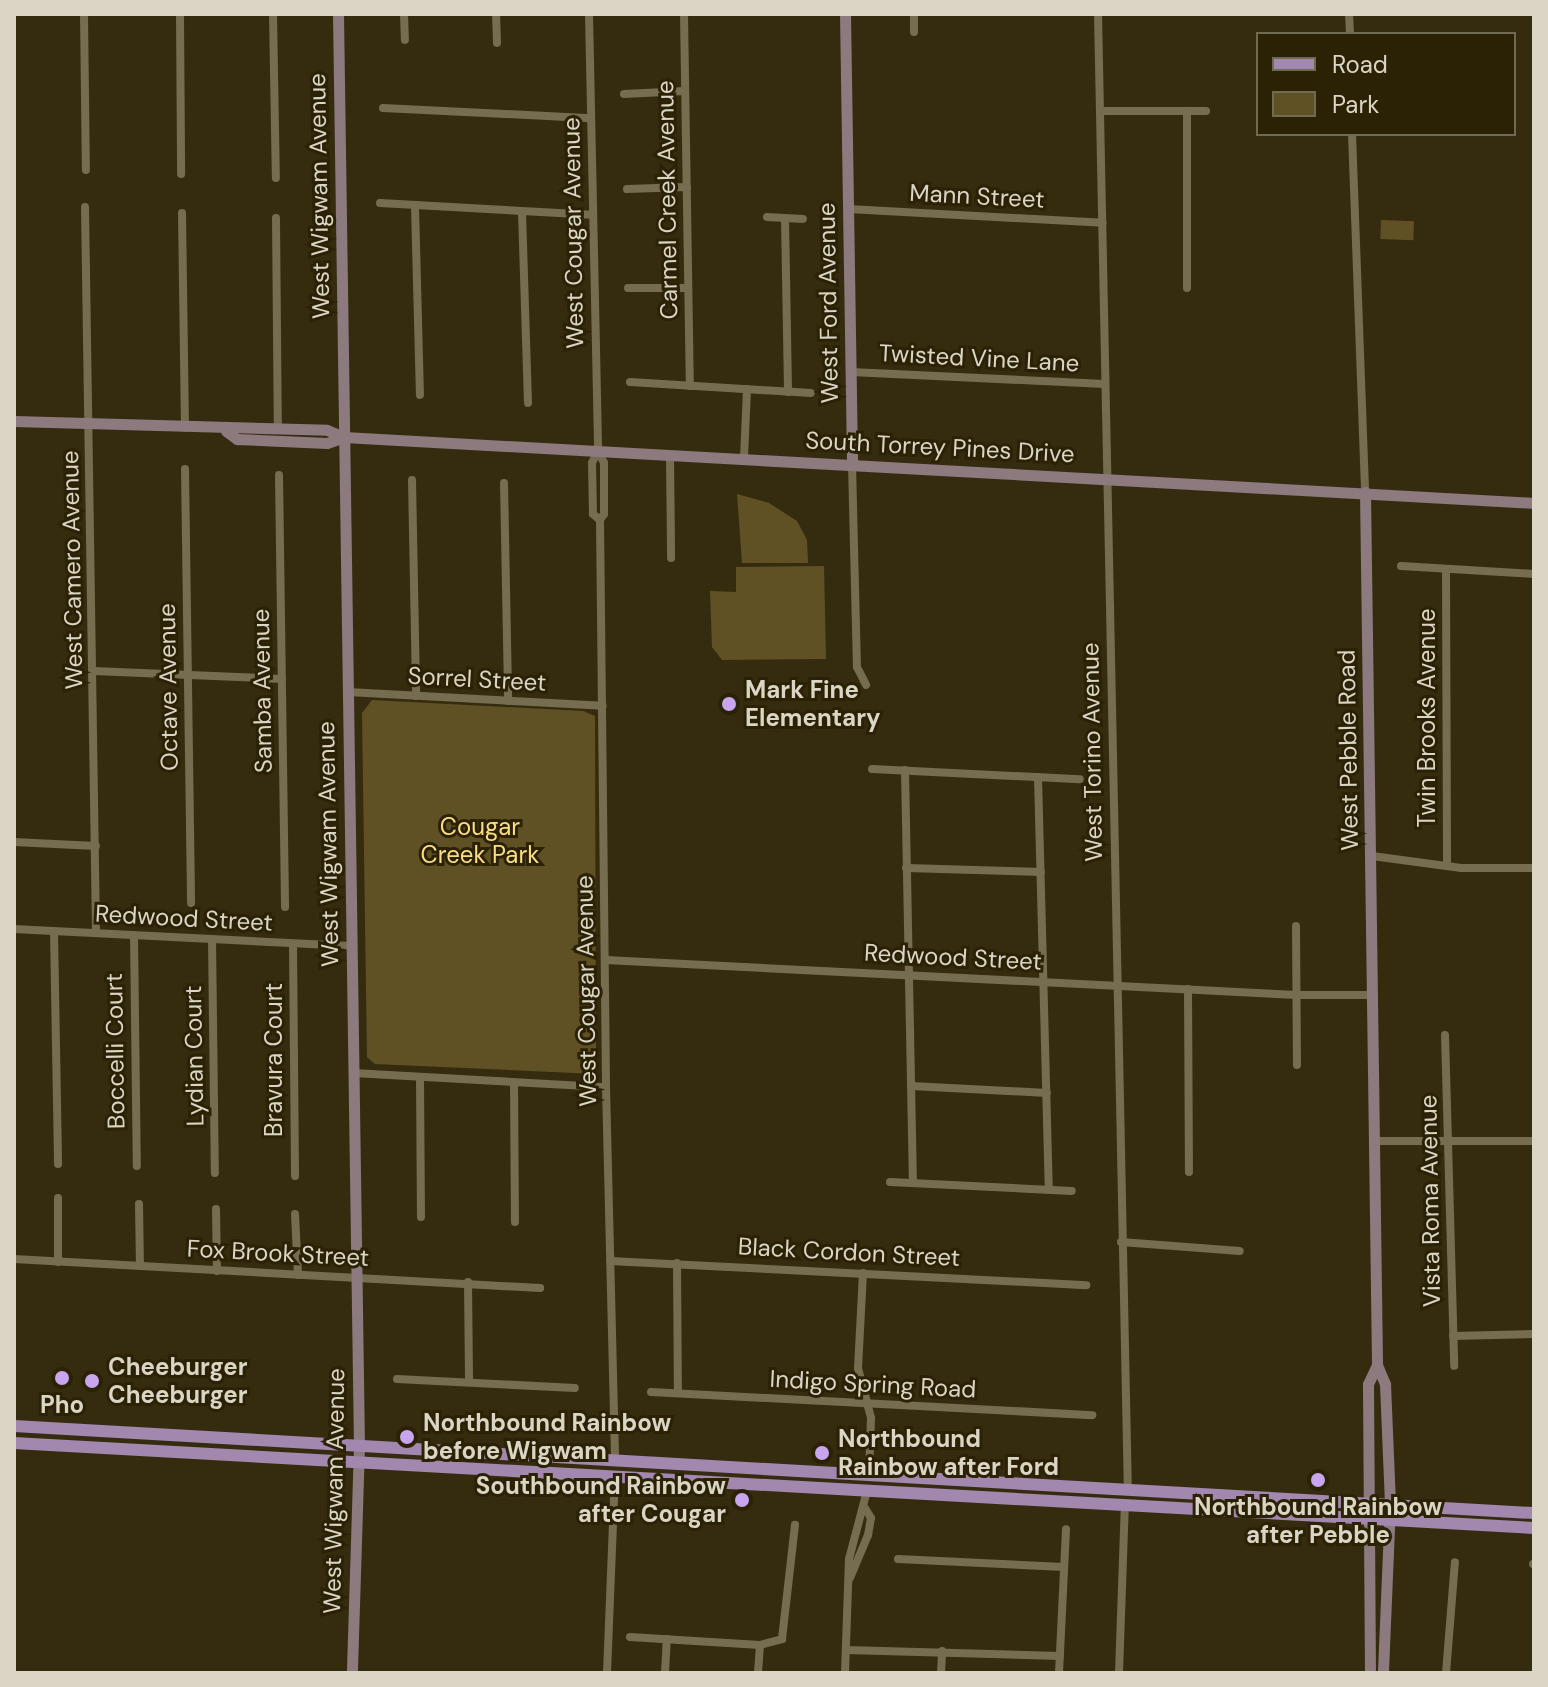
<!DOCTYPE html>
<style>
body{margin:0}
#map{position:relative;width:1548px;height:1687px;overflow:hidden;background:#352c10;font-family:"DM Sans",sans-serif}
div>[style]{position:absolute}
.green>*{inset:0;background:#605125;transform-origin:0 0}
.street>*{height:8px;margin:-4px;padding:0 4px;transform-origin:4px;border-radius:4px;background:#766c4f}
.secondary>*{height:11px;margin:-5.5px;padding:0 5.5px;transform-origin:5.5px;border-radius:5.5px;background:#8c7a7f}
.primary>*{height:12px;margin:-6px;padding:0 6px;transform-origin:6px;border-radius:6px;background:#a287ae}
.dots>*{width:22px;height:22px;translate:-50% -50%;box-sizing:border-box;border:4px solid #2b2206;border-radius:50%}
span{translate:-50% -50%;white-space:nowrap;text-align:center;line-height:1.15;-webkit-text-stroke:6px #2b2206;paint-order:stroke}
.street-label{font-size:24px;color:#dad5c5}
.poi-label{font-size:24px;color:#dad5c5;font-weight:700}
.left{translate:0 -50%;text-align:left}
.right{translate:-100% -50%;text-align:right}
.park-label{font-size:24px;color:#fbdd85}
.frame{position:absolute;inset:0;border:16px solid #dad5c5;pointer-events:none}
.legend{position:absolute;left:1256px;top:32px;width:260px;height:104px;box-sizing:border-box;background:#2b2206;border:2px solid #716a52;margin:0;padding:10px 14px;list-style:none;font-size:24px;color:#dad5c5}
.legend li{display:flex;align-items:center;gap:16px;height:40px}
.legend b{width:40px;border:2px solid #716a52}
</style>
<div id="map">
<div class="green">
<i style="left:1381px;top:220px;width:33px;height:19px;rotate:2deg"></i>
<i style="clip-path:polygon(737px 494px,769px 503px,797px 521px,807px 540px,808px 563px,742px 563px)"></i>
<i style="clip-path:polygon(824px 566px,826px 659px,722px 660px,712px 647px,710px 591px,736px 592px,736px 567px)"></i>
<i style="clip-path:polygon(372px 700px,583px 711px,595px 716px,596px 1074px,375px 1064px,367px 1057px,362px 713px)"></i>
</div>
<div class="street">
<i style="left:84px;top:14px;width:156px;rotate:89.3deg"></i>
<i style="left:180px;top:14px;width:160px;rotate:89.6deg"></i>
<i style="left:273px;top:14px;width:164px;rotate:89deg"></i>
<i style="left:404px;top:14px;width:26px;rotate:88deg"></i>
<i style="left:496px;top:14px;width:29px;rotate:88deg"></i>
<i style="left:589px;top:14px;width:437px;rotate:88.8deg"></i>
<i style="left:598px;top:451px;width:13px;rotate:63deg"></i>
<i style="left:604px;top:463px;width:51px;rotate:90deg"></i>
<i style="left:604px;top:514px;width:7px;rotate:124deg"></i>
<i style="left:600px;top:520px;width:567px;rotate:89.39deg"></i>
<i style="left:606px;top:1087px;width:374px;rotate:88.6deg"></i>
<i style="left:684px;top:14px;width:372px;rotate:89.1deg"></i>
<i style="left:914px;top:14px;width:18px;rotate:90deg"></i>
<i style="left:1098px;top:14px;width:1476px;rotate:88.84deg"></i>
<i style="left:1349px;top:14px;width:20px;rotate:87deg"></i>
<i style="left:624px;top:94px;width:61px;rotate:-2.8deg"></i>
<i style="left:383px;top:108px;width:208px;rotate:2.8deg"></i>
<i style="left:1100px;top:111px;width:106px"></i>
<i style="left:1352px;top:134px;width:358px;rotate:87.9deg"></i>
<i style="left:627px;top:189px;width:60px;rotate:-1.9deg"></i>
<i style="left:380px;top:203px;width:212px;rotate:3.2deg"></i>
<i style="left:415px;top:206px;width:189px;rotate:88.5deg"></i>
<i style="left:85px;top:207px;width:726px;rotate:89.13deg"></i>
<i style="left:848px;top:209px;width:255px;rotate:3.1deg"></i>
<i style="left:522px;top:212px;width:191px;rotate:88.2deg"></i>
<i style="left:182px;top:213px;width:215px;rotate:89.2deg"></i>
<i style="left:767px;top:217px;width:36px;rotate:3deg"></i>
<i style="left:276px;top:218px;width:210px;rotate:89.5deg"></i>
<i style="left:785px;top:218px;width:174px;rotate:89deg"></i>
<i style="left:628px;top:288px;width:60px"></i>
<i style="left:1187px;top:288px;width:176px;rotate:-90deg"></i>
<i style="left:851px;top:372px;width:254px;rotate:2.7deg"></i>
<i style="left:630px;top:382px;width:181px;rotate:3.5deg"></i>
<i style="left:598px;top:451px;width:13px;rotate:117deg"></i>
<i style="left:592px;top:463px;width:51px;rotate:88.9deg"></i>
<i style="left:593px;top:514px;width:9px;rotate:41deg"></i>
<i style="left:670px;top:455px;width:103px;rotate:89.4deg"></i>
<i style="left:744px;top:458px;width:69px;rotate:-87.5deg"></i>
<i style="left:852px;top:464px;width:203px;rotate:88.6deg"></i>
<i style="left:857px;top:667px;width:20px;rotate:63deg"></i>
<i style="left:185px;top:469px;width:434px;rotate:89.2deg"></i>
<i style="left:279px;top:475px;width:432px;rotate:89.2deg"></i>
<i style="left:412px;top:480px;width:216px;rotate:88.9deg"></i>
<i style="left:504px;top:483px;width:218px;rotate:88.9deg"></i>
<i style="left:1401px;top:566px;width:133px;rotate:3.4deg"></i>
<i style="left:1446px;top:569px;width:297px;rotate:89.8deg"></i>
<i style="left:93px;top:671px;width:189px;rotate:2.4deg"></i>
<i style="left:348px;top:692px;width:255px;rotate:3.1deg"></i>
<i style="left:872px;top:769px;width:208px;rotate:2.8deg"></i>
<i style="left:905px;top:770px;width:413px;rotate:88.9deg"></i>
<i style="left:1038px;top:777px;width:413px;rotate:88.5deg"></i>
<i style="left:14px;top:842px;width:82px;rotate:2.8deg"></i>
<i style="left:1372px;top:856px;width:90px;rotate:7.7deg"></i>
<i style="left:1461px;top:868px;width:73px"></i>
<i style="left:906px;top:868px;width:135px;rotate:1.7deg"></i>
<i style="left:1296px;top:926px;width:139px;rotate:89.6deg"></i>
<i style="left:14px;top:929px;width:337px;rotate:2.9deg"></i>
<i style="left:54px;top:931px;width:233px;rotate:89deg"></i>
<i style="left:134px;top:935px;width:231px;rotate:89.3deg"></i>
<i style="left:212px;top:939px;width:234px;rotate:89.3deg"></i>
<i style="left:293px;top:944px;width:232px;rotate:89.5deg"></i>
<i style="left:606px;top:960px;width:693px;rotate:2.9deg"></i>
<i style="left:1298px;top:995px;width:73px"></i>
<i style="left:1188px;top:989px;width:183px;rotate:89.7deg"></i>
<i style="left:1445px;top:1035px;width:331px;rotate:88.4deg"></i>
<i style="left:353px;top:1073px;width:253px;rotate:3.2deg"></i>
<i style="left:420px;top:1078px;width:139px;rotate:89.6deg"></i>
<i style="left:514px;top:1083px;width:139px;rotate:89.6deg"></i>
<i style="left:911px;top:1086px;width:136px;rotate:2.9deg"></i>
<i style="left:1375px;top:1141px;width:159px"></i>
<i style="left:890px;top:1182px;width:182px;rotate:2.8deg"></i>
<i style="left:58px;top:1198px;width:64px;rotate:90deg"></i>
<i style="left:139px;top:1204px;width:62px;rotate:89.1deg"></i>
<i style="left:216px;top:1209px;width:62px;rotate:89.1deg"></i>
<i style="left:295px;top:1214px;width:61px;rotate:87.2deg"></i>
<i style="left:1121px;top:1242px;width:119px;rotate:4.3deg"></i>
<i style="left:14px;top:1259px;width:527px;rotate:3.16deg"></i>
<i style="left:610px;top:1261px;width:477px;rotate:2.9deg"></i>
<i style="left:677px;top:1263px;width:129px;rotate:89.6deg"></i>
<i style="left:863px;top:1273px;width:95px;rotate:93deg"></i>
<i style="left:858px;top:1368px;width:52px;rotate:75.4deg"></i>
<i style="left:871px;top:1418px;width:57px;rotate:92deg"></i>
<i style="left:468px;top:1282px;width:99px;rotate:89.4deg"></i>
<i style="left:1453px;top:1336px;width:81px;rotate:-1.4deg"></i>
<i style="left:397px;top:1379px;width:178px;rotate:2.9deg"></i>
<i style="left:651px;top:1392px;width:442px;rotate:3deg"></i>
<i style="left:898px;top:1559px;width:166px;rotate:2.8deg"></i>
<i style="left:1533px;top:1564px;width:1px"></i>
<i style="left:850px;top:1578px;width:47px;rotate:-67.3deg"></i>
<i style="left:868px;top:1535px;width:17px;rotate:-80deg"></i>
<i style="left:871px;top:1518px;width:12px;rotate:-121deg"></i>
<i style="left:630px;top:1637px;width:130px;rotate:3.5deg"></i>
<i style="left:760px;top:1645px;width:23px;rotate:-15deg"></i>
<i style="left:782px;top:1639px;width:115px;rotate:-83.5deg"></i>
<i style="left:846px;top:1650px;width:214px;rotate:1.6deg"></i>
<i style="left:607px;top:1673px;width:195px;rotate:-87.7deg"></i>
<i style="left:665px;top:1673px;width:34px;rotate:-87deg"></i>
<i style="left:758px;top:1673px;width:28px;rotate:-86deg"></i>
<i style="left:845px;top:1673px;width:114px;rotate:-88deg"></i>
<i style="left:849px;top:1559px;width:70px;rotate:-75.2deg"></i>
<i style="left:941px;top:1673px;width:22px;rotate:-87deg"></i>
<i style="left:1059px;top:1673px;width:144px;rotate:-87.2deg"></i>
<i style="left:1119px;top:1673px;width:169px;rotate:-88deg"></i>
<i style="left:1446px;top:1673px;width:111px;rotate:-85.4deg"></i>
</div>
<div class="secondary">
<i style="left:338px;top:14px;width:1432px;rotate:89.16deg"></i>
<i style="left:359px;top:1446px;width:227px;rotate:91.8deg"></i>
<i style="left:845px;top:14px;width:450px;rotate:89.1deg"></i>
<i style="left:14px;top:421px;width:313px;rotate:1.6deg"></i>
<i style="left:327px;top:430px;width:18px;rotate:22deg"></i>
<i style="left:344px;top:437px;width:1192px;rotate:3.17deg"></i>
<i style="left:226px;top:431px;width:14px;rotate:36deg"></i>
<i style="left:237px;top:439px;width:90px;rotate:2.5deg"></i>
<i style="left:327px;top:443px;width:18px;rotate:-19deg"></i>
<i style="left:1365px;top:492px;width:873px;rotate:89.21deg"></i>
<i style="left:1370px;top:1673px;width:289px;rotate:-90.4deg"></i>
<i style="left:1368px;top:1384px;width:21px;rotate:-65deg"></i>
<i style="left:1377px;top:1365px;width:21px;rotate:67deg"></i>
<i style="left:1385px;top:1384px;width:120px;rotate:87.6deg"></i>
<i style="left:1390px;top:1504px;width:169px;rotate:92.4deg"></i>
</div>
<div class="primary">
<i style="left:14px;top:1426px;width:1522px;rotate:3.28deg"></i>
<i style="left:14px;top:1443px;width:1522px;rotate:3.2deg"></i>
</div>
<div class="dots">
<i style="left:729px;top:704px;background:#c7a6ef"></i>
<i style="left:62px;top:1378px;background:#c7a6ef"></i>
<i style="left:92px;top:1381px;background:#c7a6ef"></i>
<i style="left:407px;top:1437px;background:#c7a6ef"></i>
<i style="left:822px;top:1453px;background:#c7a6ef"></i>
<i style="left:1318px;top:1480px;background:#c7a6ef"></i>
<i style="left:742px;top:1500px;background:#c7a6ef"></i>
</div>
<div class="street-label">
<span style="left:319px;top:196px;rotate:-91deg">West Wigwam Avenue</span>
<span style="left:977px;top:196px;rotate:3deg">Mann Street</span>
<span style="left:667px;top:200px;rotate:-91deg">Carmel Creek Avenue</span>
<span style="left:573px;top:233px;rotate:-91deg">West Cougar Avenue</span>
<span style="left:828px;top:303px;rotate:-91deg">West Ford Avenue</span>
<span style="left:979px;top:358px;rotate:3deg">Twisted Vine Lane</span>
<span style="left:940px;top:447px;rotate:3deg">South Torrey Pines Drive</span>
<span style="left:72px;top:570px;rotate:-91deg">West Camero Avenue</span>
<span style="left:477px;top:679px;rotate:3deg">Sorrel Street</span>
<span style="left:168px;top:687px;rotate:-91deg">Octave Avenue</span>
<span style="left:262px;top:691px;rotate:-91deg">Samba Avenue</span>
<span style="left:1427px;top:718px;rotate:-90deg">Twin Brooks Avenue</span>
<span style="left:1348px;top:750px;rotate:-91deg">West Pebble Road</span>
<span style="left:1092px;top:752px;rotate:-91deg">West Torino Avenue</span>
<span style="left:328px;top:844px;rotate:-91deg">West Wigwam Avenue</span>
<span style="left:184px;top:918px;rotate:3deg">Redwood Street</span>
<span style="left:953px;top:957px;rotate:3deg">Redwood Street</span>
<span style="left:586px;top:991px;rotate:-91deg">West Cougar Avenue</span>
<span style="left:115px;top:1051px;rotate:-91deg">Boccelli Court</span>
<span style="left:194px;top:1056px;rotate:-91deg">Lydian Court</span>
<span style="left:274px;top:1060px;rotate:-90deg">Bravura Court</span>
<span style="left:1430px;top:1201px;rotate:-91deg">Vista Roma Avenue</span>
<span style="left:849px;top:1252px;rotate:3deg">Black Cordon Street</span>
<span style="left:278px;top:1253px;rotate:3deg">Fox Brook Street</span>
<span style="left:873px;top:1384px;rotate:3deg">Indigo Spring Road</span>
<span style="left:334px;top:1491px;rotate:-89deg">West Wigwam Avenue</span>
</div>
<div class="poi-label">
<span class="left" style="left:745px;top:704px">Mark Fine<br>Elementary</span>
<span class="left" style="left:108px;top:1381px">Cheeburger<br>Cheeburger</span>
<span style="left:62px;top:1405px">Pho</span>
<span class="left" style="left:423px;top:1437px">Northbound Rainbow<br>before Wigwam</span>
<span class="left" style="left:838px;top:1453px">Northbound<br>Rainbow after Ford</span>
<span class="right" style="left:726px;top:1500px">Southbound Rainbow<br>after Cougar</span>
<span style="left:1318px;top:1521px">Northbound Rainbow<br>after Pebble</span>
</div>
<div class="park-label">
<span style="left:480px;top:841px">Cougar<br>Creek Park</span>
</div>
<div class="frame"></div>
<ul class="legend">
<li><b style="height:10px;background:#a287ae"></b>Road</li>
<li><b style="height:22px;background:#605125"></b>Park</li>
</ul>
</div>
